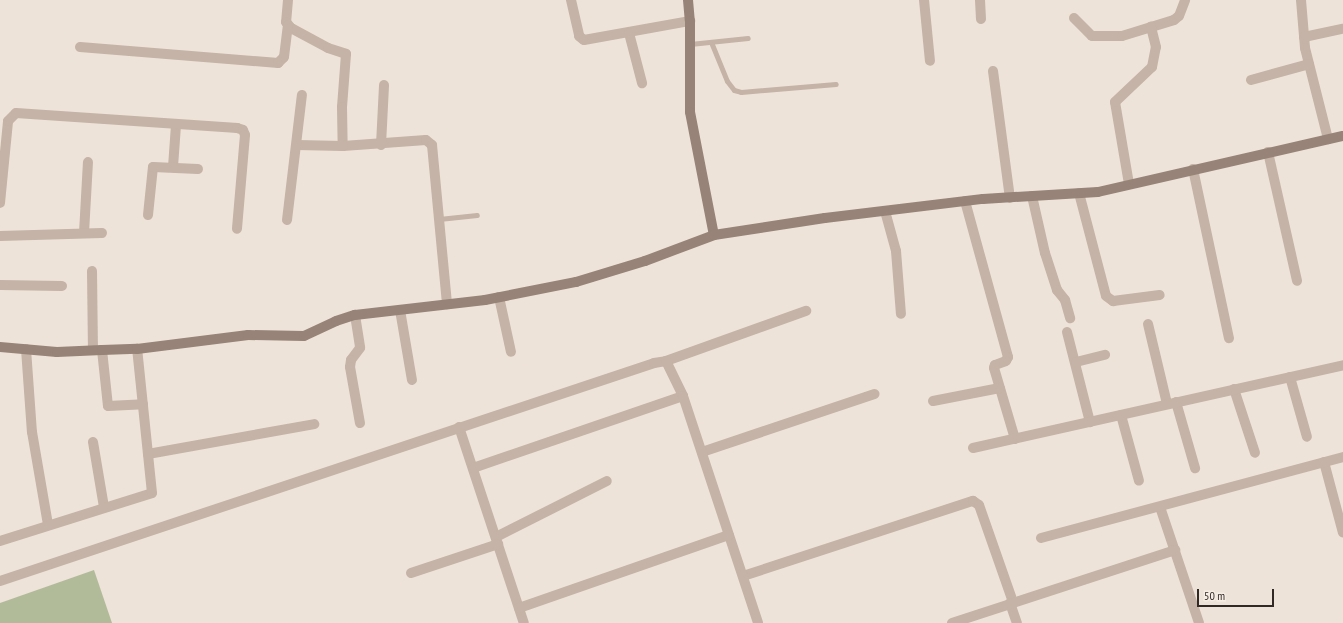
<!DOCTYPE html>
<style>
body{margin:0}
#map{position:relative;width:1343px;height:623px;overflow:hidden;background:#eee3d8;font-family:"PT Sans Narrow",sans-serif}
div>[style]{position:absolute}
.green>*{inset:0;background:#b1bb9a}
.lane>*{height:5px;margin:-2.5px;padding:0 2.5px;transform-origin:2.5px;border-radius:2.5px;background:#c4b3a6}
.street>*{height:10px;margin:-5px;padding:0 5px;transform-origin:5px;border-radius:5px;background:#c4b3a6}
.secondary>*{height:10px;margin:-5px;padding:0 5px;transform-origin:5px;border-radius:5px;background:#978378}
span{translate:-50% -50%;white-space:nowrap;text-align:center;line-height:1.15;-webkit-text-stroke:3.5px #f6ede4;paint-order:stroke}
.scale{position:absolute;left:1197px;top:589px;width:77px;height:18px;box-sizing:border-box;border:2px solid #312926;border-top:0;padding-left:5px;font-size:12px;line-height:14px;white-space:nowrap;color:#312926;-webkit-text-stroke:3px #f6ede4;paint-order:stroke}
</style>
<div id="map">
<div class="green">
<i style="clip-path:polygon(94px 570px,112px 623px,0 623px,0 603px)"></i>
</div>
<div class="lane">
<i style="left:711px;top:42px;width:42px;rotate:67.7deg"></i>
<i style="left:727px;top:81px;width:11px;rotate:52deg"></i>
<i style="left:734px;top:90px;width:7px;rotate:16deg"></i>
<i style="left:741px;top:92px;width:95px;rotate:-4.8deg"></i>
<i style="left:690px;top:44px;width:58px;rotate:-5.9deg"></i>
<i style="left:439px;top:219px;width:38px;rotate:-6deg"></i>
</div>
<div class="street">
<i style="left:288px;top:0;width:22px;rotate:95deg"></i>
<i style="left:286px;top:22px;width:8px;rotate:50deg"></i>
<i style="left:291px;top:28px;width:42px;rotate:28.4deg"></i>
<i style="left:328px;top:48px;width:19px;rotate:18deg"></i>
<i style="left:346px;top:54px;width:53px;rotate:94.3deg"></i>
<i style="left:342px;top:107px;width:39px;rotate:89deg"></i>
<i style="left:343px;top:146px;width:83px;rotate:-4.1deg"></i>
<i style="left:426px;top:140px;width:8px;rotate:40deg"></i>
<i style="left:432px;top:145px;width:160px;rotate:84.6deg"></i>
<i style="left:571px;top:0;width:37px;rotate:77deg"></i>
<i style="left:579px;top:36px;width:6px;rotate:39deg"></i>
<i style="left:584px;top:40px;width:108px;rotate:-10.2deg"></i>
<i style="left:924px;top:0;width:61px;rotate:84.4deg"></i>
<i style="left:980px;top:0;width:19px;rotate:87deg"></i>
<i style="left:1301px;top:0;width:48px;rotate:85.2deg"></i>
<i style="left:1305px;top:48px;width:94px;rotate:75.8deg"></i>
<i style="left:1074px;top:18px;width:25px;rotate:45deg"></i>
<i style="left:1092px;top:36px;width:30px"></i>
<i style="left:1122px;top:36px;width:54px;rotate:-17.1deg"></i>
<i style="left:1174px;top:20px;width:6px;rotate:-39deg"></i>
<i style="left:1179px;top:16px;width:17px;rotate:-69deg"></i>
<i style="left:629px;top:33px;width:52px;rotate:75.4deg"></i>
<i style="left:1304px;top:37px;width:40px;rotate:-12deg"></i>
<i style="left:80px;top:47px;width:199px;rotate:4.6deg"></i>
<i style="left:278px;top:63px;width:8px;rotate:-45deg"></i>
<i style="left:284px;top:57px;width:32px;rotate:-83deg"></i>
<i style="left:993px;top:71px;width:128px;rotate:82.4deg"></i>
<i style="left:1251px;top:80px;width:60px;rotate:-15.4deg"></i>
<i style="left:297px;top:145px;width:46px;rotate:1.2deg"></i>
<i style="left:381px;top:145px;width:60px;rotate:-87.1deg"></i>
<i style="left:1268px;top:152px;width:132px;rotate:77.3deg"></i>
<i style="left:173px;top:167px;width:42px;rotate:-85.9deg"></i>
<i style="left:1193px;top:169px;width:173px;rotate:78deg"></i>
<i style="left:1129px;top:184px;width:83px;rotate:-99.7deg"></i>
<i style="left:1115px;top:102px;width:51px;rotate:-43.4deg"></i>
<i style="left:1152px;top:67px;width:20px;rotate:-79deg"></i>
<i style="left:1156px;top:47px;width:21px;rotate:-104deg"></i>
<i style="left:1079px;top:193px;width:106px;rotate:75.3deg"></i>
<i style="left:1106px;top:296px;width:9px;rotate:36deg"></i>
<i style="left:1113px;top:301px;width:47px;rotate:-7.3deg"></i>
<i style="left:1032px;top:196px;width:58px;rotate:77.2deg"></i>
<i style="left:1045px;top:253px;width:39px;rotate:72deg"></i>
<i style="left:1057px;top:290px;width:13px;rotate:51deg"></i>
<i style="left:1065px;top:300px;width:19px;rotate:74deg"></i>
<i style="left:965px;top:201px;width:162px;rotate:74.6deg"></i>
<i style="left:1008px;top:357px;width:4px;rotate:117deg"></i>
<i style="left:1006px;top:361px;width:12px;rotate:160deg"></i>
<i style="left:995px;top:365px;width:3px;rotate:108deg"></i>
<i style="left:994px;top:368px;width:74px;rotate:73.5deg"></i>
<i style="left:0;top:203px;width:82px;rotate:-84.4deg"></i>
<i style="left:8px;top:121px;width:11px;rotate:-45deg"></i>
<i style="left:16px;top:113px;width:222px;rotate:3.9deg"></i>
<i style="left:237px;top:128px;width:6px;rotate:18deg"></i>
<i style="left:243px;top:130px;width:5px;rotate:68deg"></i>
<i style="left:245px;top:135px;width:94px;rotate:94.9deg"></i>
<i style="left:885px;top:211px;width:41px;rotate:74.6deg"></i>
<i style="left:896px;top:251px;width:63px;rotate:85.5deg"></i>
<i style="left:148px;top:215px;width:48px;rotate:-84.1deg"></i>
<i style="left:153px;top:167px;width:45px;rotate:2.5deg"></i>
<i style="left:287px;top:220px;width:126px;rotate:-83.2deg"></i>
<i style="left:84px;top:233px;width:71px;rotate:-86.8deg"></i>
<i style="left:0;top:236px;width:102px;rotate:-1.7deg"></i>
<i style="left:92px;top:271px;width:79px;rotate:89.3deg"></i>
<i style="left:0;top:285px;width:62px;rotate:0.9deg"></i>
<i style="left:499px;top:297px;width:56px;rotate:77.7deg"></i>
<i style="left:400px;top:310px;width:71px;rotate:80.3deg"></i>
<i style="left:355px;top:315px;width:33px;rotate:81deg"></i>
<i style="left:360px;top:348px;width:15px;rotate:127deg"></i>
<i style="left:351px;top:360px;width:7px;rotate:98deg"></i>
<i style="left:350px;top:367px;width:57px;rotate:79.9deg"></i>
<i style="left:1148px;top:324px;width:82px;rotate:76.6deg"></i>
<i style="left:1067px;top:332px;width:93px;rotate:75.7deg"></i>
<i style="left:26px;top:349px;width:83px;rotate:85.9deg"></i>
<i style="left:32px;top:432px;width:94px;rotate:80.2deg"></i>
<i style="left:102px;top:350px;width:56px;rotate:83.9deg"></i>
<i style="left:108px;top:406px;width:35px;rotate:-3deg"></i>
<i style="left:666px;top:361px;width:149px;rotate:-19.7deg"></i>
<i style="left:1076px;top:362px;width:30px;rotate:-14deg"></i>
<i style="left:1290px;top:377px;width:62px;rotate:74.2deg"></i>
<i style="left:1234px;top:389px;width:67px;rotate:71.8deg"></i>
<i style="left:933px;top:401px;width:68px;rotate:-11deg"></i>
<i style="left:1176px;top:402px;width:69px;rotate:73.9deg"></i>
<i style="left:1121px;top:415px;width:68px;rotate:74.7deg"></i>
<i style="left:459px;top:427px;width:206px;rotate:71.7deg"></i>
<i style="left:93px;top:442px;width:66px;rotate:80.4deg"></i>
<i style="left:973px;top:448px;width:379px;rotate:-12.6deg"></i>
<i style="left:702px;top:452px;width:182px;rotate:-18.6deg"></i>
<i style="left:148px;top:454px;width:169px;rotate:-10.2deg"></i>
<i style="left:1324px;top:462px;width:73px;rotate:75deg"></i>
<i style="left:473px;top:468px;width:222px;rotate:-18.9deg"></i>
<i style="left:1160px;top:507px;width:122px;rotate:71.4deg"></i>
<i style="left:496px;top:537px;width:124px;rotate:-26.8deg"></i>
<i style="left:1041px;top:538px;width:313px;rotate:-15deg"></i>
<i style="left:0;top:541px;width:159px;rotate:-17.5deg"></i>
<i style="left:152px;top:493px;width:145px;rotate:-95.9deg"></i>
<i style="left:411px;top:573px;width:92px;rotate:-18.4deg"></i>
<i style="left:743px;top:576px;width:242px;rotate:-18.1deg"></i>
<i style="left:973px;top:501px;width:7px;rotate:34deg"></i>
<i style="left:979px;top:505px;width:103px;rotate:70.7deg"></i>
<i style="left:0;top:581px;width:689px;rotate:-18.43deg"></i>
<i style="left:654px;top:363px;width:12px;rotate:-9deg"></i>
<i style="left:666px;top:361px;width:39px;rotate:64deg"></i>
<i style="left:683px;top:396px;width:239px;rotate:71.7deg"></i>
<i style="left:1010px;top:603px;width:21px;rotate:71deg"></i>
<i style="left:519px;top:608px;width:222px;rotate:-19.2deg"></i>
<i style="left:952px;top:623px;width:235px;rotate:-18.1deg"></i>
</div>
<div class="secondary">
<i style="left:688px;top:0;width:21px;rotate:85deg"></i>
<i style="left:690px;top:21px;width:91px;rotate:90deg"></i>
<i style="left:690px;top:112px;width:125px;rotate:79deg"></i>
<i style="left:0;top:347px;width:57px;rotate:5deg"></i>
<i style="left:57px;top:352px;width:45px;rotate:-2.5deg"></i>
<i style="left:102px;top:350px;width:35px;rotate:-2deg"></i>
<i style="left:137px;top:349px;width:112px;rotate:-7.2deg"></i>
<i style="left:248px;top:335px;width:56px;rotate:1deg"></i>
<i style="left:304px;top:336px;width:35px;rotate:-25deg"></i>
<i style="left:336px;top:321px;width:20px;rotate:-18deg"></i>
<i style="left:355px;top:315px;width:131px;rotate:-6.6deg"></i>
<i style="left:485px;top:300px;width:93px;rotate:-11.2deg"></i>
<i style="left:576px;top:282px;width:72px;rotate:-16.9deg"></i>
<i style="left:645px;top:261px;width:74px;rotate:-20.6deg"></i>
<i style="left:714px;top:235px;width:112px;rotate:-8.7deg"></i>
<i style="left:825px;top:218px;width:159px;rotate:-6.9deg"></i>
<i style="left:983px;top:199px;width:115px;rotate:-3.5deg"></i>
<i style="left:1098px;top:192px;width:251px;rotate:-12.9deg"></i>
</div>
<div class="scale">50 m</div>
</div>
